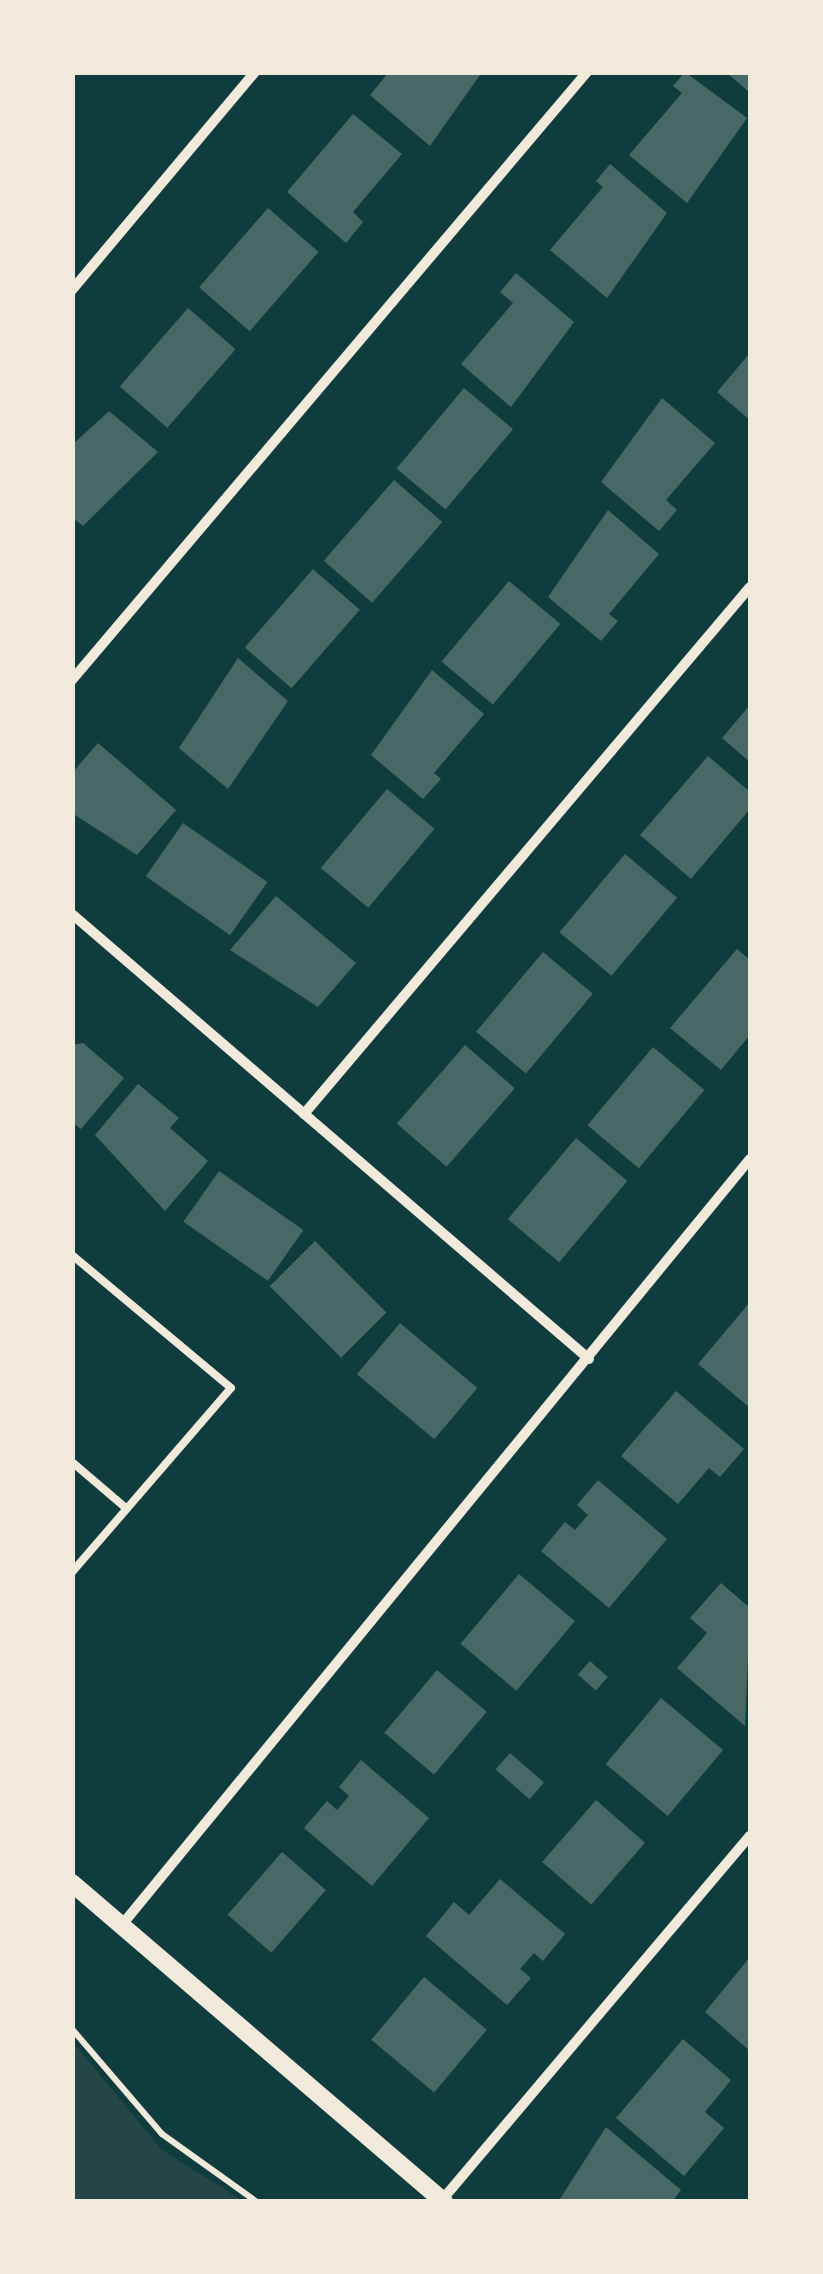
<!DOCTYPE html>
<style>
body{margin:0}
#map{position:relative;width:823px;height:2274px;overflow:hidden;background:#0f3d3e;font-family:"Fira Sans Condensed",sans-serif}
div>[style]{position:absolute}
.green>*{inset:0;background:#244646}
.building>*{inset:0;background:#486865;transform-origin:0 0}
.path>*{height:6px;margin:-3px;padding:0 3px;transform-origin:3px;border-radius:3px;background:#f1e9da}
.service>*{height:8px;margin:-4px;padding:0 4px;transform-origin:4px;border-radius:4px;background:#f1e9da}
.minor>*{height:10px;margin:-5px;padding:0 5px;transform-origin:5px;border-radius:5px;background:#f1e9da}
.tertiary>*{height:18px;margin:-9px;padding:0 9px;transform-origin:9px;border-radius:9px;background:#f1e9da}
span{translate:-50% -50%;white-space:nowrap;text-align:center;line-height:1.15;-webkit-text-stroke:8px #f1e9da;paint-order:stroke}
.frame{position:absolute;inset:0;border:75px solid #f1e9da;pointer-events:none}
</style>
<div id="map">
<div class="green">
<i style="clip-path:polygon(72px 2041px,162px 2150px,243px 2201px,73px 2201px)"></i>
</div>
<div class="building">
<i style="clip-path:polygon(389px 72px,482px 72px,430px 146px,370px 95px)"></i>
<i style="clip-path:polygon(685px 72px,747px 118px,687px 203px,629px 155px,682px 93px,673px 86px)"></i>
<i style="clip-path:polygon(726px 72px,750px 72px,750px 93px)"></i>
<i style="clip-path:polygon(353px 114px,402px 154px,353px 212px,363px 222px,346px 243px,287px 192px)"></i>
<i style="clip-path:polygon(610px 164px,667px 213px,607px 298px,550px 250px,603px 187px,596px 181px)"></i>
<i style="left:268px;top:208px;width:67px;height:105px;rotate:41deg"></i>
<i style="clip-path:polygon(516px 273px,574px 322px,511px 407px,461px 364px,513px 303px,500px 292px)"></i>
<i style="left:188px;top:308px;width:63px;height:104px;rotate:41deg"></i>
<i style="clip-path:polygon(750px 353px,750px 420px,717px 392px)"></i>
<i style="left:464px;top:388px;width:64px;height:105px;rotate:40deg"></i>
<i style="clip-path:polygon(662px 398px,715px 443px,666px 500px,677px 510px,659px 531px,601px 482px)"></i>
<i style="clip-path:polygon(109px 411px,158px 452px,83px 526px,72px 517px,72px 445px)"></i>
<i style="left:394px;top:480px;width:64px;height:107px;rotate:41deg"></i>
<i style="clip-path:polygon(608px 510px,659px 554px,609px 614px,618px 621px,601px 641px,548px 597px)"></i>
<i style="left:313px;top:569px;width:62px;height:104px;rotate:41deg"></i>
<i style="left:509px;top:581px;width:67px;height:105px;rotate:40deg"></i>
<i style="clip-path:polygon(238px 658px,288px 701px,228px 789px,179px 748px)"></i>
<i style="clip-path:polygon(432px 670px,484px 714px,434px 773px,441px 779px,423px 799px,371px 755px)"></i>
<i style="clip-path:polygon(750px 705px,750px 762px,722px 738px)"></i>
<i style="clip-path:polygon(98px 743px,176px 810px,137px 855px,72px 813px,72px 773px)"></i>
<i style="clip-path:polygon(708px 756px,750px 792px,750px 809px,691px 879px,640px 835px)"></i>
<i style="left:387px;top:789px;width:62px;height:103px;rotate:40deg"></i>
<i style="left:183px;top:823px;width:103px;height:65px;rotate:35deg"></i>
<i style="left:625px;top:854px;width:68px;height:102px;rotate:40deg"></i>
<i style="clip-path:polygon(276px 896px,356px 963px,318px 1007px,230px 950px)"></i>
<i style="clip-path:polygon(737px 949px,750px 960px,750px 1035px,721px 1070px,670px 1028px)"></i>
<i style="left:543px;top:952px;width:65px;height:104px;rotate:40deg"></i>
<i style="clip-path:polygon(83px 1043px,124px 1078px,81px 1129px,72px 1122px,72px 1045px)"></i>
<i style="left:465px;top:1045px;width:66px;height:104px;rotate:41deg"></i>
<i style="left:653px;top:1047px;width:67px;height:102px;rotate:40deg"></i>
<i style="clip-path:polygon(138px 1084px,179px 1118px,170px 1128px,208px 1161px,165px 1211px,95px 1135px)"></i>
<i style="left:576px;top:1138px;width:67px;height:106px;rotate:40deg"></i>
<i style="left:219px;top:1171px;width:103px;height:62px;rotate:35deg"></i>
<i style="left:315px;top:1241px;width:101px;height:64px;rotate:45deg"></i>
<i style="clip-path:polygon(750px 1302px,750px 1408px,698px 1364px)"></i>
<i style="left:400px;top:1323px;width:101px;height:67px;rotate:40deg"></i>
<i style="clip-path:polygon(676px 1391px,744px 1449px,720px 1477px,709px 1468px,678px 1504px,621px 1456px)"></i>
<i style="clip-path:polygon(598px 1480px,667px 1539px,609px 1608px,541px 1551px,565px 1522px,575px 1530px,588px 1515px,577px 1505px)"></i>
<i style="left:519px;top:1574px;width:73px;height:91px;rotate:40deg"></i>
<i style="clip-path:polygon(721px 1583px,750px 1608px,745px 1726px,677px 1668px,707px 1633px,690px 1618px)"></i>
<i style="left:590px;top:1661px;width:24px;height:18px;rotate:42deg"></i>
<i style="left:437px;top:1670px;width:65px;height:82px;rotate:40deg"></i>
<i style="left:661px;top:1698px;width:81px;height:86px;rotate:40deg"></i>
<i style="left:510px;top:1753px;width:45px;height:22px;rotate:41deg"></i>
<i style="clip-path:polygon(361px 1760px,429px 1818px,372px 1886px,304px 1828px,327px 1801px,337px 1810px,349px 1796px,339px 1787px)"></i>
<i style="left:596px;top:1800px;width:65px;height:82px;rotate:41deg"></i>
<i style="left:282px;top:1852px;width:58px;height:83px;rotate:41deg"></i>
<i style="clip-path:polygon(500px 1879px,565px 1934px,543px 1961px,534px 1953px,520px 1969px,531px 1978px,507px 2005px,426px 1936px,454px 1902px,469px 1915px)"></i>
<i style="clip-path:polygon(750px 1957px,750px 2051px,705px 2012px)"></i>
<i style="left:424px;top:1977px;width:82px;height:82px;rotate:40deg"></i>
<i style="clip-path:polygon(683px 2039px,731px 2080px,705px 2112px,724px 2128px,684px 2176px,616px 2118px)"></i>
<i style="clip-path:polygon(606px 2127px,681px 2190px,672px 2202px,558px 2202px)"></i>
</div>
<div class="path">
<i style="left:72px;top:2029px;width:138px;rotate:49.4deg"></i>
<i style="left:162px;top:2134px;width:117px;rotate:35.6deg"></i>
</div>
<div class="service">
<i style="left:72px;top:1255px;width:207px;rotate:39.9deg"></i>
<i style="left:231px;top:1388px;width:243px;rotate:130.8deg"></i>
<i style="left:72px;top:1462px;width:72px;rotate:40.5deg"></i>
</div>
<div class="minor">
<i style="left:72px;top:290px;width:285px;rotate:-50deg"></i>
<i style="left:72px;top:680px;width:797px;rotate:-49.73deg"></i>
<i style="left:72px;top:914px;width:682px;rotate:40.72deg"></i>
<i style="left:304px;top:1114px;width:690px;rotate:-49.76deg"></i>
<i style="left:121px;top:1926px;width:992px;rotate:-50.65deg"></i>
<i style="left:442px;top:2200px;width:477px;rotate:-49.8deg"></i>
</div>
<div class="tertiary">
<i style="left:72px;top:1883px;width:490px;rotate:40.6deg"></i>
</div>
<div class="frame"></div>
</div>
